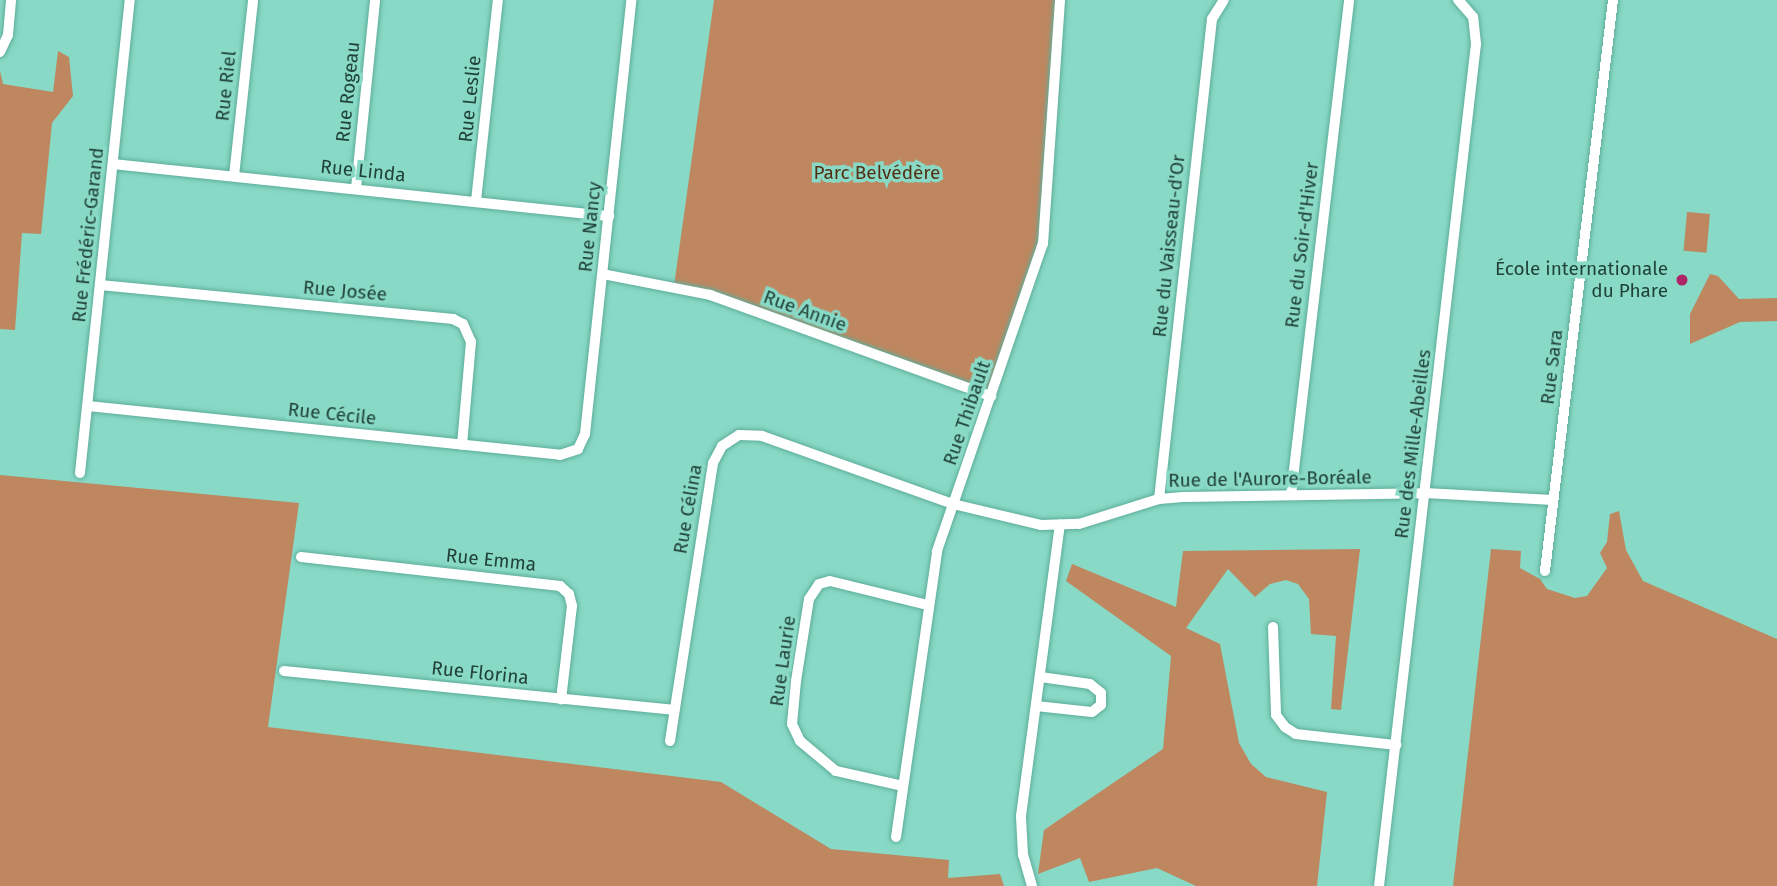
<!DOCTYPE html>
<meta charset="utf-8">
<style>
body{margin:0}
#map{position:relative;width:1777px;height:886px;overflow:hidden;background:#88d9c5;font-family:"Fira Sans",sans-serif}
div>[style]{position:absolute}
.green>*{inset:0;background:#be8760;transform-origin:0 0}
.roads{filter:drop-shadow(0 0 2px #5dad9a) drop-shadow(0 0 2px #5dad9a)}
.street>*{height:10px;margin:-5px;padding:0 5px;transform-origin:5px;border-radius:5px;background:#fff}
.dots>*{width:19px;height:19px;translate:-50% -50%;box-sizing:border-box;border:4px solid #88d9c5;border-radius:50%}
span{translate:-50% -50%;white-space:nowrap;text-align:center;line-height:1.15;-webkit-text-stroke:7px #88d9c5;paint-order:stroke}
.street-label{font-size:19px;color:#21423a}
.park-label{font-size:19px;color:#533014}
.poi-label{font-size:19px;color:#21423a}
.right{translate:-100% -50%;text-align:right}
</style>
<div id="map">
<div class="green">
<i style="clip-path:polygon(714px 0,1060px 0,1046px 222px,991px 396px,674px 286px)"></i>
<i style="clip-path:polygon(58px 51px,69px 57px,73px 96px,52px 123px,41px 234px,22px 233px,15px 330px,0 329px,0 71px,3px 84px,53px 92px)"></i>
<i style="left:1687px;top:212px;width:23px;height:39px;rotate:5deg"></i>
<i style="clip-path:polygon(1710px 274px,1718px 276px,1739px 299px,1777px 298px,1777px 321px,1740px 322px,1690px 344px,1690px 314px)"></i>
<i style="clip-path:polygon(0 475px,299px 503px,268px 727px,721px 782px,831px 849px,949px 860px,948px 878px,1000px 874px,1004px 886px,0 886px)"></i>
<i style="clip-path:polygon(1619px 511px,1626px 550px,1643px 581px,1777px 639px,1777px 886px,1453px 886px,1491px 549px,1521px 551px,1520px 568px,1540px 579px,1547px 589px,1575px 598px,1587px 596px,1607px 568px,1600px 553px,1607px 542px,1610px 514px)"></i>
<i style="clip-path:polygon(1360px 549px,1341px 710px,1331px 709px,1336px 636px,1311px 634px,1309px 599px,1298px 584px,1286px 580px,1270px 584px,1255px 597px,1228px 569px,1186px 628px,1220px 644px,1239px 743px,1251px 764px,1266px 777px,1327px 792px,1317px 886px,1196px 886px,1157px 868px,1089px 882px,1080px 858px,1038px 874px,1044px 830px,1163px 749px,1171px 656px,1066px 581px,1072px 564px,1176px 607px,1183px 551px)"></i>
</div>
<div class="roads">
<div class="street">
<i style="left:0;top:52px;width:19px;rotate:-65deg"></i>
<i style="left:8px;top:35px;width:35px;rotate:-85deg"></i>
<i style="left:113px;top:164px;width:499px;rotate:6deg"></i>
<i style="left:234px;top:176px;width:177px;rotate:-83.8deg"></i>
<i style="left:356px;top:188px;width:189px;rotate:-84.2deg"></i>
<i style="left:476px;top:201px;width:202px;rotate:-83.8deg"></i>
<i style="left:603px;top:274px;width:109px;rotate:11.1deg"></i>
<i style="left:710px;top:295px;width:299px;rotate:19.8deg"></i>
<i style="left:100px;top:285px;width:355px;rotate:5.5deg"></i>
<i style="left:453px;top:319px;width:11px;rotate:27deg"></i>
<i style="left:463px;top:324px;width:20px;rotate:66deg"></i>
<i style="left:471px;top:342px;width:103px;rotate:95deg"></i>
<i style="left:88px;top:406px;width:475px;rotate:5.9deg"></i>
<i style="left:560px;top:455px;width:19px;rotate:-18deg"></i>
<i style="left:578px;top:449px;width:17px;rotate:-65deg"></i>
<i style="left:585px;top:434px;width:436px;rotate:-83.9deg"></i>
<i style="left:80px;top:473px;width:476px;rotate:-84deg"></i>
<i style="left:1291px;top:495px;width:498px;rotate:-83.3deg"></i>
<i style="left:1159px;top:499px;width:483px;rotate:-83.7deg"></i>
<i style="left:1212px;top:19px;width:22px;rotate:-58deg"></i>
<i style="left:301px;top:557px;width:261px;rotate:6.4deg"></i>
<i style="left:560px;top:586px;width:12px;rotate:42deg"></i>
<i style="left:569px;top:594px;width:12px;rotate:76deg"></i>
<i style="left:572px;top:606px;width:94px;rotate:96.7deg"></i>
<i style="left:1545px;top:571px;width:575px;rotate:-83.21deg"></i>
<i style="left:1273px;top:627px;width:88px;rotate:88deg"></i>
<i style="left:1276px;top:715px;width:15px;rotate:53deg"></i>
<i style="left:1285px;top:727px;width:13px;rotate:32deg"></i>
<i style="left:1296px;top:734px;width:101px;rotate:6.3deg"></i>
<i style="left:284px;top:671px;width:391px;rotate:5.7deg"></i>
<i style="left:1036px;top:706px;width:56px;rotate:6.1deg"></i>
<i style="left:1092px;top:712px;width:11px;rotate:-38deg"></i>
<i style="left:1101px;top:705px;width:12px;rotate:-90deg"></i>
<i style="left:1101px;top:693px;width:14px;rotate:-141deg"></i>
<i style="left:1090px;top:684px;width:50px;rotate:-172deg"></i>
<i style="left:670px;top:741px;width:281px;rotate:-81.2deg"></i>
<i style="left:713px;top:463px;width:19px;rotate:-62deg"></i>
<i style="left:722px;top:446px;width:20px;rotate:-33deg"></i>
<i style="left:739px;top:435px;width:23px;rotate:2deg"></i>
<i style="left:762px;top:436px;width:203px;rotate:19.6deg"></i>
<i style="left:953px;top:504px;width:90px;rotate:13.4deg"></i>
<i style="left:1041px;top:525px;width:38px;rotate:-2deg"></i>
<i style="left:1079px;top:524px;width:84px;rotate:-17.4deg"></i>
<i style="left:1159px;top:499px;width:24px;rotate:-5deg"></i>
<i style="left:1183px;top:497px;width:242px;rotate:-0.9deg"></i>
<i style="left:1425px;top:493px;width:128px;rotate:3.1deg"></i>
<i style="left:903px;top:786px;width:69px;rotate:-167.4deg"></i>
<i style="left:836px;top:771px;width:47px;rotate:-140.2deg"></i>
<i style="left:800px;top:741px;width:19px;rotate:-115deg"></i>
<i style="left:792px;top:724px;width:43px;rotate:-84.7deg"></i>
<i style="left:796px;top:681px;width:83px;rotate:-81deg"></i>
<i style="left:809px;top:599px;width:18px;rotate:-56deg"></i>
<i style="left:819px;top:584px;width:11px;rotate:-15deg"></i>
<i style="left:830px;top:581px;width:101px;rotate:13.8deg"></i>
<i style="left:896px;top:837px;width:289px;rotate:-81.8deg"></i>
<i style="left:937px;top:551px;width:325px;rotate:-71deg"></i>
<i style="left:1043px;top:244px;width:245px;rotate:-86deg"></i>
<i style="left:1032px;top:886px;width:32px;rotate:-106deg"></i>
<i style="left:1023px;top:855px;width:39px;rotate:-93deg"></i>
<i style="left:1021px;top:816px;width:294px;rotate:-82.4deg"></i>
<i style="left:1379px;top:886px;width:848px;rotate:-83.43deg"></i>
<i style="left:1476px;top:44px;width:27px;rotate:-96deg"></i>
<i style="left:1473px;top:17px;width:23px;rotate:-131deg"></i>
</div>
</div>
<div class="dots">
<i style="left:1682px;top:280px;background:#ad2467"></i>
</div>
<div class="street-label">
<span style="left:226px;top:86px;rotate:-84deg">Rue Riel</span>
<span style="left:348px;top:92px;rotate:-84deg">Rue Rogeau</span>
<span style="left:470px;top:99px;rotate:-84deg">Rue Leslie</span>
<span style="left:363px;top:171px;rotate:6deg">Rue Linda</span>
<span style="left:590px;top:227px;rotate:-84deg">Rue Nancy</span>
<span style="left:88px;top:235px;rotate:-84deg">Rue Frédéric-Garand</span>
<span style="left:1302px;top:245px;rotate:-83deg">Rue du Soir-d'Hiver</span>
<span style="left:1169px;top:246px;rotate:-84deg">Rue du Vaisseau-d'Or</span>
<span style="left:345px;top:291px;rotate:5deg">Rue Josée</span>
<span style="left:805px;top:311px;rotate:20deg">Rue Annie</span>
<span style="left:1552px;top:367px;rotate:-83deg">Rue Sara</span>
<span style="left:967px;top:413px;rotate:-71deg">Rue Thibault</span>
<span style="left:332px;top:414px;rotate:6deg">Rue Cécile</span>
<span style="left:1413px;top:444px;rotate:-83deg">Rue des Mille-Abeilles</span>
<span style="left:1270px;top:479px;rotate:-1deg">Rue de l'Aurore-Boréale</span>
<span style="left:688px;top:509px;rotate:-80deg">Rue Célina</span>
<span style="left:491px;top:560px;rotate:6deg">Rue Emma</span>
<span style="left:783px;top:661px;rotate:-82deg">Rue Laurie</span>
<span style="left:480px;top:673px;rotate:6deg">Rue Florina</span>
</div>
<div class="park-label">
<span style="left:877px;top:173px">Parc Belvédère</span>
</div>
<div class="poi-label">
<span class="right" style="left:1668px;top:280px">École internationale<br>du Phare</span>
</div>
</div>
